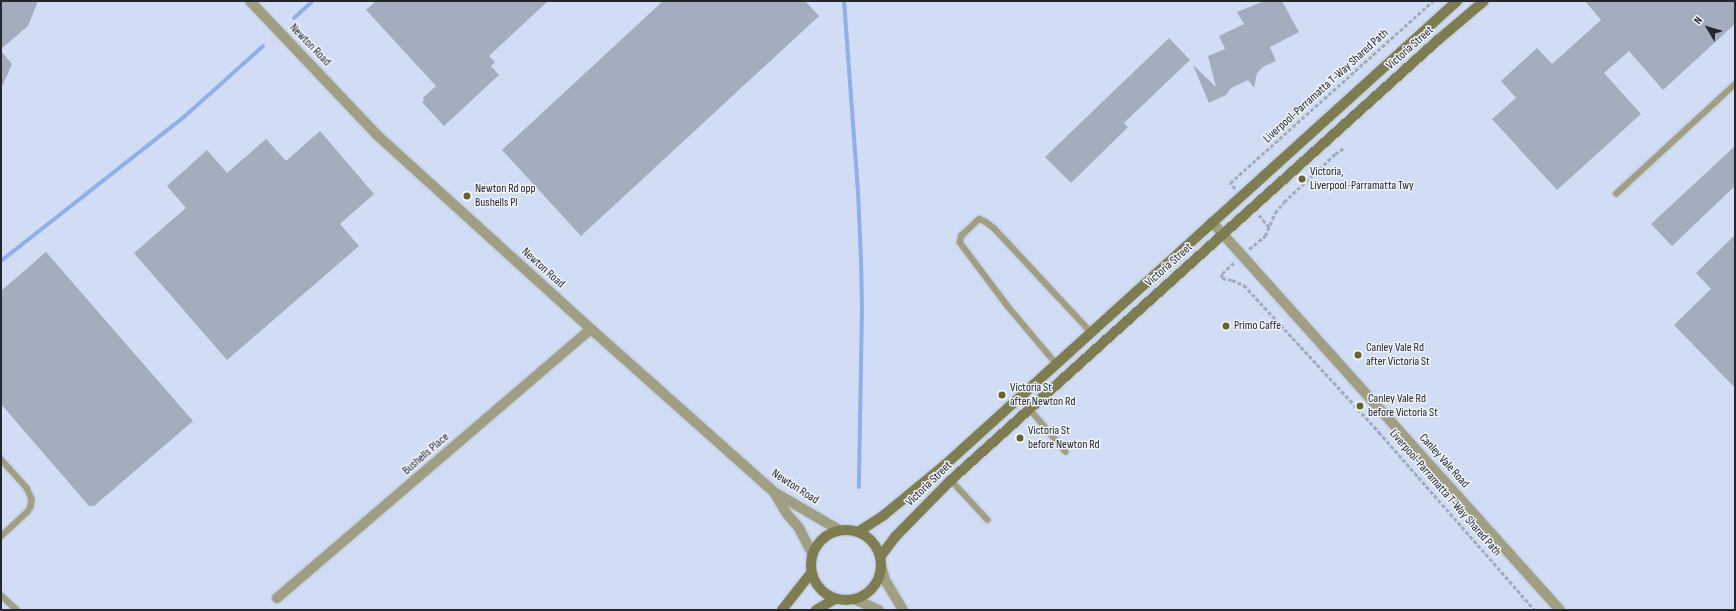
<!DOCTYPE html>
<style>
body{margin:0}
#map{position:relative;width:1736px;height:611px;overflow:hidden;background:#dee7f9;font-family:"Sofia Sans Condensed",sans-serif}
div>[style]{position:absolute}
.built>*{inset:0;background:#d0ddf5;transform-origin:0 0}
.stream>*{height:4px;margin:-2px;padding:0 2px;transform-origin:2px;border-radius:2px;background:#91b0e9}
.building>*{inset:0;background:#a3adbd}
.path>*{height:2.5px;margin-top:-1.25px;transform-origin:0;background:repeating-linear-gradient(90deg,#a4abba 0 4px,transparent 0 6px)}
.roads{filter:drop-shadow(0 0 1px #bdc4d4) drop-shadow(0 0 1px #bdc4d4)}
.service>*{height:5.5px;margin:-2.75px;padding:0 2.75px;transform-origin:2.75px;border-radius:2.75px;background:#a09f83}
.minor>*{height:10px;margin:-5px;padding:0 5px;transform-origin:5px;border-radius:5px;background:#a09f83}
.tertiary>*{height:10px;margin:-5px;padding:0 5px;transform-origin:5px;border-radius:5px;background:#a09f83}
.secondary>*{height:10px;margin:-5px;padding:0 5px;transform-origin:5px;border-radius:5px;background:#7e7c51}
.secondary>.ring{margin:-5px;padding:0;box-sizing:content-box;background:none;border:10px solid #7e7c51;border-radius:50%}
.dots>*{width:11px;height:11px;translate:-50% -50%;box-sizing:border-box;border:2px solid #f0f4fb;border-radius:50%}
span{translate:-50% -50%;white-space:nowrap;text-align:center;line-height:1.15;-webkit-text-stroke:3px #f0f4fb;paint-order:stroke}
.street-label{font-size:12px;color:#24272e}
.poi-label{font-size:12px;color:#24272e}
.left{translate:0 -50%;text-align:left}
.frame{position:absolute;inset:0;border:2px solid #24272e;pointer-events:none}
.north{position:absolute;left:1688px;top:8px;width:40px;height:40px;-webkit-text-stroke:3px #f0f4fb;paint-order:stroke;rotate:308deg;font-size:11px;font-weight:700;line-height:16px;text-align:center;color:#24272e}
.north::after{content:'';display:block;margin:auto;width:14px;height:18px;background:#24272e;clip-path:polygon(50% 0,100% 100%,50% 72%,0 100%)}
</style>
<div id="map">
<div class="built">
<i style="left:1px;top:1px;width:1734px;height:609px"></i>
</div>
<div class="stream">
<i style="left:844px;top:1px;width:191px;rotate:85.8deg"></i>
<i style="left:858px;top:191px;width:69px;rotate:87.5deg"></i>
<i style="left:861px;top:260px;width:47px;rotate:88.8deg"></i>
<i style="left:862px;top:307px;width:180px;rotate:91deg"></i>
<i style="left:294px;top:18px;width:25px;rotate:-42deg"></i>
<i style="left:1px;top:261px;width:233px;rotate:-38.2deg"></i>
<i style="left:184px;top:117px;width:106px;rotate:-41.9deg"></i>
</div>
<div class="building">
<i style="clip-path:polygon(1px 1px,38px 1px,28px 26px,1px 49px)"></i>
<i style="clip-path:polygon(376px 1px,548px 1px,489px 56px,495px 62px,491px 66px,499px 75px,444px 126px,422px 102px,424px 100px,423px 98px,436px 86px,366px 10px)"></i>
<i style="clip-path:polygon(663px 1px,805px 1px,819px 16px,581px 236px,502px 150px)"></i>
<i style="clip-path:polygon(1264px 1px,1282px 1px,1299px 32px,1270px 47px,1276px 61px,1264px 66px,1257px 73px,1254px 88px,1248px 80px,1231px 88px,1226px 95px,1209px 103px,1193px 65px,1216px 87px,1208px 56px,1225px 49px,1219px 36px,1244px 24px,1237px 12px)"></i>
<i style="clip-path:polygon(1585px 1px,1735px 1px,1735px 24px,1663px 90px,1629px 51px,1604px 73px,1641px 114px,1557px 190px,1492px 119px,1516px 98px,1501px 81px,1537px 48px,1552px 64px,1601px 20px)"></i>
<i style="clip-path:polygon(1169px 38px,1190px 60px,1124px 123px,1128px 127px,1071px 183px,1045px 157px)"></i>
<i style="clip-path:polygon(1px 51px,12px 64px,1px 89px)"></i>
<i style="clip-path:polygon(320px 131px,374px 194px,340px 224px,359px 246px,227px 360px,134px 253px,186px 208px,167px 186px,207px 150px,227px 173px,266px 139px,286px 161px)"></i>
<i style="clip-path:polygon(1735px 146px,1735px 186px,1672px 246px,1651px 224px)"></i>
<i style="clip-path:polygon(1735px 235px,1735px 388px,1674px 325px,1711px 289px,1696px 273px)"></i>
<i style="clip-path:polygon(46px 252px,193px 421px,94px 506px,89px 506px,1px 404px,1px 291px)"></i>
</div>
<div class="path">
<i style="left:1235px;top:189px;width:8px;rotate:-130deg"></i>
<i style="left:1230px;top:183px;width:273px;rotate:-41.9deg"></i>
<i style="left:1259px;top:215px;width:16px;rotate:50deg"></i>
<i style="left:1249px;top:249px;width:21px;rotate:-39deg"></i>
<i style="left:1265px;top:236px;width:25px;rotate:-67deg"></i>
<i style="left:1275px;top:213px;width:14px;rotate:-51deg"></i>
<i style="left:1284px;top:202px;width:70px;rotate:-43.3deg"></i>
<i style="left:1335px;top:154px;width:11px;rotate:-34deg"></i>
<i style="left:1234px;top:263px;width:16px;rotate:137deg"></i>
<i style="left:1222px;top:274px;width:4px;rotate:90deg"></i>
<i style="left:1222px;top:278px;width:10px;rotate:11deg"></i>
<i style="left:1232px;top:280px;width:13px;rotate:23deg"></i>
<i style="left:1244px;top:285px;width:200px;rotate:47.4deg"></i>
<i style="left:1379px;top:432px;width:237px;rotate:48.8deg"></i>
</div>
<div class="roads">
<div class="service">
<i style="left:1616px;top:194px;width:162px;rotate:-42.7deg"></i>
<i style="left:1056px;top:364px;width:75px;rotate:-130.1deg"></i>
<i style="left:1008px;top:307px;width:80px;rotate:-126.9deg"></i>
<i style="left:960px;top:243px;width:7px;rotate:-82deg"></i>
<i style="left:961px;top:236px;width:25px;rotate:-43deg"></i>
<i style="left:979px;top:219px;width:8px;rotate:23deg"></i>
<i style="left:986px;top:222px;width:10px;rotate:37deg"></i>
<i style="left:994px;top:228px;width:142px;rotate:47deg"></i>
<i style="left:1029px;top:408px;width:57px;rotate:49.9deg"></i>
<i style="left:1px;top:459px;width:39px;rotate:48deg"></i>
<i style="left:27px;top:488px;width:12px;rotate:66deg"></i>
<i style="left:32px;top:499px;width:8px;rotate:97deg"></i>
<i style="left:31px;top:507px;width:6px;rotate:121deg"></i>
<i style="left:28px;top:512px;width:37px;rotate:137deg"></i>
<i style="left:951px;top:480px;width:54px;rotate:47.2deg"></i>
<i style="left:1px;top:595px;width:22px;rotate:43deg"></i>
</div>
<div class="minor">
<i style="left:250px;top:1px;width:185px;rotate:46.5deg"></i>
<i style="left:377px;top:135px;width:289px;rotate:42.2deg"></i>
<i style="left:591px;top:329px;width:245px;rotate:41.7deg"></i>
<i style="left:774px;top:492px;width:75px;rotate:30.3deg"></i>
<i style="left:775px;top:494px;width:23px;rotate:59deg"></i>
<i style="left:787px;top:514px;width:18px;rotate:49deg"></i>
<i style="left:799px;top:528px;width:29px;rotate:63deg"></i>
<i style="left:881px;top:566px;width:15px;rotate:74deg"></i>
<i style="left:885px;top:580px;width:35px;rotate:59deg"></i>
<i style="left:277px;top:598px;width:413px;rotate:-40.6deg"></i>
<i style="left:854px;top:599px;width:27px;rotate:24deg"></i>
</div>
<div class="tertiary">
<i style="left:1212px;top:222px;width:521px;rotate:48.11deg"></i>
</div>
<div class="secondary">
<i class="ring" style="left:811px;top:530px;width:60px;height:60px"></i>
<i style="left:858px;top:532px;width:31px;rotate:-33deg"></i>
<i style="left:884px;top:515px;width:80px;rotate:-39.4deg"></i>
<i style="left:946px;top:464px;width:690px;rotate:-42.18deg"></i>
<i style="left:880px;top:557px;width:26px;rotate:-53deg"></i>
<i style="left:896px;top:536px;width:78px;rotate:-45.5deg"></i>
<i style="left:951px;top:480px;width:656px;rotate:-42.1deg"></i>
<i style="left:1438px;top:40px;width:60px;rotate:-40.3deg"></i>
<i style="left:782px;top:610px;width:47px;rotate:-51.9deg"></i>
<i style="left:816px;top:610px;width:22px;rotate:-30deg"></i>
</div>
</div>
<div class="dots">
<i style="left:1302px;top:179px;background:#66632f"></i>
<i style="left:467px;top:196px;background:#66632f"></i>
<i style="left:1226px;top:326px;background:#66632f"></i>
<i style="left:1358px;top:355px;background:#66632f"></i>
<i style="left:1002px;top:395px;background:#66632f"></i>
<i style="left:1360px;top:406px;background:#66632f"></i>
<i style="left:1020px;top:438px;background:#66632f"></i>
</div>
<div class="street-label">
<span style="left:310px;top:45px;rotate:46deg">Newton Road</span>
<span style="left:1410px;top:48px;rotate:-42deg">Victoria Street</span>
<span style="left:1326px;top:86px;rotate:-42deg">Liverpool-Parramatta T-Way Shared Path</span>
<span style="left:1169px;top:265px;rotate:-42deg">Victoria Street</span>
<span style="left:543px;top:268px;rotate:42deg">Newton Road</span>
<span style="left:426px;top:454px;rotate:-41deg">Bushells Place</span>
<span style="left:1444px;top:461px;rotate:48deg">Canley Vale Road</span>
<span style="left:929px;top:484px;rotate:-44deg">Victoria Street</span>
<span style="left:795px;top:487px;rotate:33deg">Newton Road</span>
<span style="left:1445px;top:493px;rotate:49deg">Liverpool-Parramatta T-Way Shared Path</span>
</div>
<div class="poi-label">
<span class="left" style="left:1310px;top:179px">Victoria,<br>Liverpool-Parramatta Twy</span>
<span class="left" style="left:475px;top:196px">Newton Rd opp<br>Bushells Pl</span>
<span class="left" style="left:1234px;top:326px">Primo Caffe</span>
<span class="left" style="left:1366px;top:355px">Canley Vale Rd<br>after Victoria St</span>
<span class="left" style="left:1010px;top:395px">Victoria St<br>after Newton Rd</span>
<span class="left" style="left:1368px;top:406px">Canley Vale Rd<br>before Victoria St</span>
<span class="left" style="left:1028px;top:438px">Victoria St<br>before Newton Rd</span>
</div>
<div class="frame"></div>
<div class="north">N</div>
</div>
